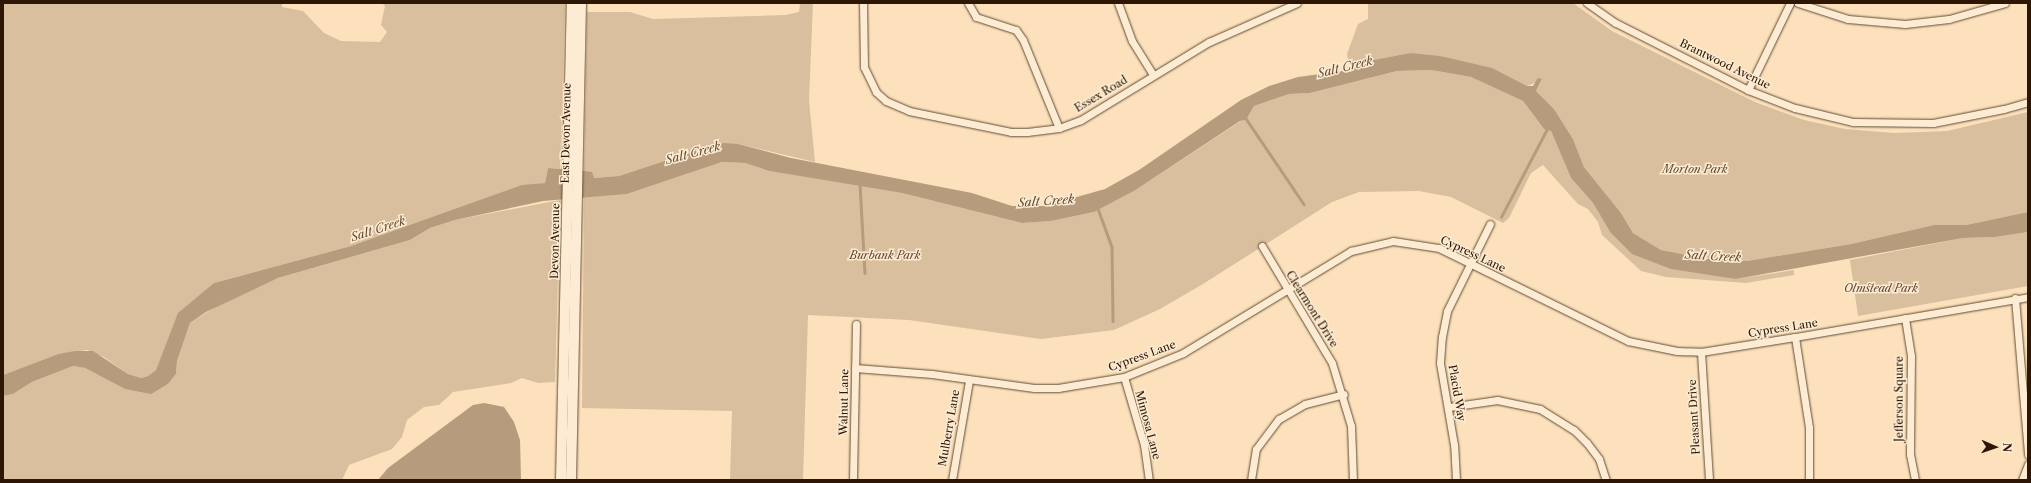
<!DOCTYPE html>
<style>
body{margin:0}
#map{position:relative;width:2031px;height:483px;overflow:hidden;background:#fce1bc;font-family:"Libre Caslon Text",serif}
div>[style]{position:absolute}
.green>*{inset:0;background:#d9bf9d}
.water>*{inset:0;background:#b69c7d}
.stream>*{height:2.5px;margin:-1.25px;padding:0 1.25px;transform-origin:1.25px;border-radius:1.25px;background:#b69c7d}
.roads{filter:drop-shadow(0 0 1px #614a32) drop-shadow(0 0 1px #614a32)}
.minor>*{height:7px;margin:-3.5px;padding:0 3.5px;transform-origin:3.5px;border-radius:3.5px;background:#fdecd3}
.secondary>*{height:10px;margin:-5px;padding:0 5px;transform-origin:5px;border-radius:5px;background:#fdecd3}
span{translate:-50% -50%;white-space:nowrap;text-align:center;line-height:1.15;-webkit-text-stroke:3px #fdecd3;paint-order:stroke}
.street-label{font-size:11px;color:#2d1704}
.park-label{font-size:11px;color:#614932;font-style:italic}
.water-label{font-size:12px;color:#644c34;font-style:italic}
.frame{position:absolute;inset:0;border:4px solid #2d1704;pointer-events:none}
.north{position:absolute;left:1975px;top:427px;width:40px;height:40px;-webkit-text-stroke:3px #fdecd3;paint-order:stroke;rotate:92deg;font-size:11px;font-weight:700;line-height:16px;text-align:center;color:#2d1704}
.north::after{content:'';display:block;margin:auto;width:14px;height:18px;background:#2d1704;clip-path:polygon(50% 0,100% 100%,50% 72%,0 100%)}
</style>
<div id="map">
<div class="green">
<i style="clip-path:polygon(3px 3px,282px 3px,282px 7px,303px 11px,324px 33px,341px 41px,380px 42px,387px 32px,381px 25px,385px 6px,382px 3px,565px 3px,560px 169px,548px 168px,545px 183px,522px 186px,351px 246px,214px 283px,165px 348px,156px 370px,148px 376px,141px 378px,128px 374px,104px 357px,87px 350px,58px 354px,3px 375px)"></i>
<i style="clip-path:polygon(800px 3px,813px 3px,809px 100px,815px 162px,738px 144px,704px 148px,619px 176px,594px 178px,584px 171px,587px 12px,630px 12px,653px 19px,786px 15px,799px 12px)"></i>
<i style="clip-path:polygon(1368px 3px,1573px 3px,1612px 31px,1755px 102px,1804px 120px,1845px 129px,1894px 133px,1947px 131px,2028px 112px,2028px 212px,1966px 225px,1934px 225px,1851px 244px,1747px 261px,1719px 261px,1661px 250px,1633px 233px,1621px 213px,1584px 167px,1573px 139px,1554px 109px,1536px 91px,1542px 80px,1527px 86px,1410px 53px,1368px 61px,1350px 70px,1347px 54px,1358px 24px,1368px 19px)"></i>
<i style="clip-path:polygon(1431px 70px,1471px 77px,1523px 101px,1544px 129px,1551px 131px,1571px 178px,1593px 203px,1610px 232px,1736px 279px,1794px 270px,1794px 275px,1746px 283px,1666px 277px,1641px 271px,1602px 235px,1598px 222px,1588px 209px,1578px 204px,1543px 165px,1531px 173px,1509px 218px,1503px 223px,1451px 197px,1419px 191px,1359px 192px,1332px 202px,1203px 284px,1160px 309px,1114px 330px,1041px 339px,909px 320px,808px 315px,803px 480px,730px 480px,732px 411px,582px 408px,584px 197px,627px 194px,722px 162px,745px 163px,769px 171px,902px 193px,1022px 223px,1051px 221px,1094px 212px,1134px 191px,1241px 121px,1246px 120px,1254px 106px,1289px 94px,1310px 93px,1397px 71px)"></i>
<i style="clip-path:polygon(560px 200px,555px 382px,538px 383px,522px 378px,511px 383px,453px 392px,439px 405px,424px 407px,407px 420px,402px 437px,392px 449px,349px 465px,342px 480px,3px 480px,3px 396px,13px 394px,32px 382px,73px 366px,85px 368px,125px 389px,153px 391px,168px 384px,176px 374px,177px 361px,190px 323px,230px 298px,278px 278px,410px 240px,430px 228px,455px 220px)"></i>
<i style="clip-path:polygon(2028px 232px,2028px 286px,1858px 316px,1850px 260px,1963px 238px,1995px 237px)"></i>
</div>
<div class="water">
<i style="clip-path:polygon(1410px 53px,1440px 56px,1492px 68px,1527px 86px,1533px 86px,1538px 78px,1542px 79px,1536px 91px,1554px 109px,1573px 139px,1584px 167px,1621px 213px,1633px 233px,1661px 250px,1719px 261px,1747px 261px,1851px 244px,1934px 225px,1966px 225px,2028px 212px,2028px 232px,1995px 237px,1963px 238px,1736px 279px,1671px 269px,1632px 254px,1610px 232px,1593px 203px,1571px 178px,1551px 131px,1544px 129px,1523px 101px,1471px 77px,1431px 70px,1397px 71px,1310px 93px,1289px 94px,1254px 106px,1246px 120px,1240px 121px,1134px 191px,1094px 212px,1051px 221px,1022px 223px,902px 193px,769px 171px,745px 163px,722px 162px,627px 194px,543px 201px,455px 220px,430px 228px,410px 240px,278px 278px,206px 312px,190px 323px,177px 361px,176px 374px,168px 384px,151px 394px,125px 389px,85px 368px,73px 366px,32px 382px,13px 394px,3px 396px,3px 375px,58px 354px,75px 351px,93px 351px,128px 374px,141px 378px,148px 376px,156px 370px,178px 313px,214px 283px,351px 246px,522px 185px,545px 183px,548px 168px,584px 171px,592px 172px,594px 178px,619px 176px,704px 148px,724px 143px,738px 144px,791px 158px,972px 193px,1012px 206px,1045px 206px,1105px 189px,1139px 170px,1241px 100px,1269px 86px,1298px 77px,1350px 70px,1368px 61px)"></i>
<i style="clip-path:polygon(484px 403px,504px 407px,514px 422px,520px 440px,521px 480px,378px 480px,388px 468px,473px 405px)"></i>
</div>
<div class="stream">
<i style="left:1245px;top:117px;width:105px;rotate:55.9deg"></i>
<i style="left:860px;top:184px;width:89px;rotate:86.8deg"></i>
<i style="left:1097px;top:206px;width:44px;rotate:69.9deg"></i>
<i style="left:1112px;top:247px;width:74px;rotate:89.2deg"></i>
<i style="left:1501px;top:217px;width:102px;rotate:-62.4deg"></i>
</div>
<div class="roads">
<div class="minor">
<i style="left:863px;top:3px;width:64px;rotate:89.1deg"></i>
<i style="left:864px;top:67px;width:28px;rotate:64deg"></i>
<i style="left:876px;top:92px;width:13px;rotate:42deg"></i>
<i style="left:886px;top:101px;width:25px;rotate:23deg"></i>
<i style="left:909px;top:111px;width:104px;rotate:11.6deg"></i>
<i style="left:1011px;top:132px;width:16px"></i>
<i style="left:1027px;top:132px;width:32px;rotate:-7deg"></i>
<i style="left:1059px;top:128px;width:23px;rotate:-20deg"></i>
<i style="left:1081px;top:120px;width:150px;rotate:-31.4deg"></i>
<i style="left:1209px;top:42px;width:96px;rotate:-23.9deg"></i>
<i style="left:968px;top:3px;width:16px;rotate:60deg"></i>
<i style="left:976px;top:17px;width:42px;rotate:18deg"></i>
<i style="left:1016px;top:30px;width:12px;rotate:55deg"></i>
<i style="left:1023px;top:40px;width:95px;rotate:67.8deg"></i>
<i style="left:1118px;top:3px;width:40px;rotate:69.8deg"></i>
<i style="left:1132px;top:41px;width:39px;rotate:58deg"></i>
<i style="left:1587px;top:3px;width:35px;rotate:35deg"></i>
<i style="left:1616px;top:23px;width:148px;rotate:26.9deg"></i>
<i style="left:1748px;top:90px;width:50px;rotate:21deg"></i>
<i style="left:1795px;top:108px;width:60px;rotate:13.6deg"></i>
<i style="left:1853px;top:122px;width:80px;rotate:0.7deg"></i>
<i style="left:1933px;top:123px;width:72px;rotate:-11.2deg"></i>
<i style="left:2004px;top:109px;width:25px;rotate:-16deg"></i>
<i style="left:1798px;top:3px;width:52px;rotate:17.7deg"></i>
<i style="left:1848px;top:19px;width:57px;rotate:5deg"></i>
<i style="left:1905px;top:24px;width:44px;rotate:-6.5deg"></i>
<i style="left:1949px;top:19px;width:58px;rotate:-15.9deg"></i>
<i style="left:1748px;top:90px;width:97px;rotate:-64.2deg"></i>
<i style="left:1262px;top:246px;width:136px;rotate:59.1deg"></i>
<i style="left:1332px;top:363px;width:66px;rotate:73.2deg"></i>
<i style="left:1351px;top:426px;width:54px;rotate:87.9deg"></i>
<i style="left:2015px;top:298px;width:157px;rotate:85.2deg"></i>
<i style="left:1905px;top:318px;width:38px;rotate:81deg"></i>
<i style="left:1911px;top:356px;width:98px;rotate:90.6deg"></i>
<i style="left:1910px;top:454px;width:26px;rotate:79deg"></i>
<i style="left:1795px;top:337px;width:91px;rotate:81.2deg"></i>
<i style="left:1809px;top:427px;width:53px;rotate:90deg"></i>
<i style="left:1701px;top:352px;width:128px;rotate:86.4deg"></i>
<i style="left:855px;top:368px;width:77px;rotate:4.5deg"></i>
<i style="left:932px;top:374px;width:103px;rotate:7.8deg"></i>
<i style="left:1034px;top:388px;width:24px"></i>
<i style="left:1058px;top:388px;width:67px;rotate:-9.5deg"></i>
<i style="left:1124px;top:377px;width:64px;rotate:-22.1deg"></i>
<i style="left:1183px;top:353px;width:197px;rotate:-31.3deg"></i>
<i style="left:1351px;top:251px;width:43px;rotate:-13.4deg"></i>
<i style="left:1393px;top:241px;width:47px;rotate:8.7deg"></i>
<i style="left:1439px;top:248px;width:211px;rotate:26.2deg"></i>
<i style="left:1628px;top:341px;width:50px;rotate:11.5deg"></i>
<i style="left:1677px;top:351px;width:24px;rotate:2deg"></i>
<i style="left:1701px;top:352px;width:95px;rotate:-9.1deg"></i>
<i style="left:1795px;top:337px;width:236px;rotate:-9.7deg"></i>
<i style="left:1124px;top:377px;width:71px;rotate:73.6deg"></i>
<i style="left:1144px;top:445px;width:35px;rotate:82deg"></i>
<i style="left:1449px;top:407px;width:49px;rotate:-8.3deg"></i>
<i style="left:1497px;top:400px;width:44px;rotate:11.8deg"></i>
<i style="left:1540px;top:409px;width:40px;rotate:32deg"></i>
<i style="left:1574px;top:430px;width:18px;rotate:45deg"></i>
<i style="left:1587px;top:443px;width:20px;rotate:53deg"></i>
<i style="left:1599px;top:459px;width:22px;rotate:72deg"></i>
<i style="left:853px;top:480px;width:156px;rotate:-88.9deg"></i>
<i style="left:952px;top:480px;width:100px;rotate:-80.3deg"></i>
<i style="left:1251px;top:480px;width:31px;rotate:-81deg"></i>
<i style="left:1256px;top:449px;width:38px;rotate:-53deg"></i>
<i style="left:1279px;top:419px;width:30px;rotate:-30deg"></i>
<i style="left:1305px;top:404px;width:40px;rotate:-14.4deg"></i>
<i style="left:1456px;top:480px;width:35px;rotate:-93deg"></i>
<i style="left:1454px;top:445px;width:83px;rotate:-99.7deg"></i>
<i style="left:1440px;top:363px;width:26px;rotate:-86deg"></i>
<i style="left:1442px;top:337px;width:26px;rotate:-79deg"></i>
<i style="left:1447px;top:311px;width:97px;rotate:-63.7deg"></i>
<i style="left:2022px;top:480px;width:17px;rotate:-69deg"></i>
</div>
<div class="secondary">
<i style="left:561px;top:480px;width:477px;rotate:-88.7deg"></i>
<i style="left:571px;top:480px;width:477px;rotate:-88.8deg"></i>
</div>
</div>
<div class="street-label">
<span style="left:1725px;top:64px;rotate:26deg">Brantwood Avenue</span>
<span style="left:1101px;top:94px;rotate:-31deg">Essex Road</span>
<span style="left:566px;top:133px;rotate:-89deg">East Devon Avenue</span>
<span style="left:555px;top:241px;rotate:-89deg">Devon Avenue</span>
<span style="left:1473px;top:254px;rotate:25deg">Cypress Lane</span>
<span style="left:1312px;top:309px;rotate:58deg">Clearmont Drive</span>
<span style="left:1783px;top:328px;rotate:-9deg">Cypress Lane</span>
<span style="left:1142px;top:356px;rotate:-20deg">Cypress Lane</span>
<span style="left:1457px;top:393px;rotate:80deg">Placid Way</span>
<span style="left:1899px;top:399px;rotate:-90deg">Jefferson Square</span>
<span style="left:844px;top:402px;rotate:-89deg">Walnut Lane</span>
<span style="left:1694px;top:417px;rotate:-93deg">Pleasant Drive</span>
<span style="left:1148px;top:425px;rotate:75deg">Mimosa Lane</span>
<span style="left:949px;top:428px;rotate:-80deg">Mulberry Lane</span>
</div>
<div class="park-label">
<span style="left:1695px;top:169px">Morton Park</span>
<span style="left:885px;top:255px">Burbank Park</span>
<span style="left:1881px;top:288px">Olmstead Park</span>
</div>
<div class="water-label">
<span style="left:1345px;top:67px;rotate:-14deg">Salt Creek</span>
<span style="left:693px;top:153px;rotate:-15deg">Salt Creek</span>
<span style="left:1046px;top:201px;rotate:-4deg">Salt Creek</span>
<span style="left:378px;top:229px;rotate:-18deg">Salt Creek</span>
<span style="left:1713px;top:256px;rotate:3deg">Salt Creek</span>
</div>
<div class="frame"></div>
<div class="north">N</div>
</div>
